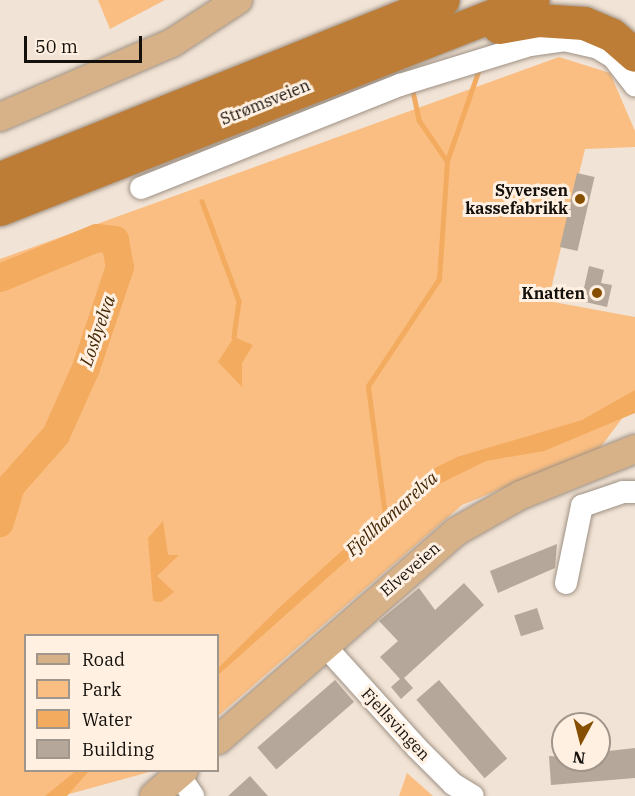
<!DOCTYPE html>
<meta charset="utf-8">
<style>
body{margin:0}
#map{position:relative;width:635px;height:796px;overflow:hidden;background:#f1e3d5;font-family:"IBM Plex Serif",serif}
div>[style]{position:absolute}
.green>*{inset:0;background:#fabe82}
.water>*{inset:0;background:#f3ab5f}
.stream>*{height:4.5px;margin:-2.25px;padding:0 2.25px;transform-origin:2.25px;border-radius:2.25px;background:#f3ab5f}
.river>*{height:28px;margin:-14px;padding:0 14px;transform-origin:14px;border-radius:14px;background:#f3ab5f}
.building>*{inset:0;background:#b5a79a;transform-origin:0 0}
.roads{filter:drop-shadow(0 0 2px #9e9184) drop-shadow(0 0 2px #9e9184)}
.minor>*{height:22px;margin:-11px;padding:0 11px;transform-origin:11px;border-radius:11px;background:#fff}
.major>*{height:28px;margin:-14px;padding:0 14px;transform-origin:14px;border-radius:14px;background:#d7b187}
.highway>*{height:33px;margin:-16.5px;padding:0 16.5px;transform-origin:16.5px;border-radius:16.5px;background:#bd7d37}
.dots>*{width:16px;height:16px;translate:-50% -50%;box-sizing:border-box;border:3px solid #fff0e2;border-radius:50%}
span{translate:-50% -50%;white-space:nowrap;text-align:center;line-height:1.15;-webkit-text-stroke:6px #fff0e2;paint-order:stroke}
.street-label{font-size:16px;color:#14100b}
.poi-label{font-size:16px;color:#14100b;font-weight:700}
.right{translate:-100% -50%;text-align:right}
.water-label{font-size:18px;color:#442806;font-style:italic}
.legend{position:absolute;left:24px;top:634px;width:195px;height:138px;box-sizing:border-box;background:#fff0e2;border:2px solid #a1968c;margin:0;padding:8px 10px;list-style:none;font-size:18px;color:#14100b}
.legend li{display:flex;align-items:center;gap:12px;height:30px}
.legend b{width:30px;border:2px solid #a1968c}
.north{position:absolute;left:551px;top:712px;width:60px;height:60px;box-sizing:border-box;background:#fff0e2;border:2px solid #a1968c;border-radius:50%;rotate:187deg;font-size:16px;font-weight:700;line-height:24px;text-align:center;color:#14100b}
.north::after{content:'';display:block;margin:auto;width:21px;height:27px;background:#864f00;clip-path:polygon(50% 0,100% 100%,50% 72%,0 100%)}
.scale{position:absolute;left:24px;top:36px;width:118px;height:27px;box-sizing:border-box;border:3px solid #14100b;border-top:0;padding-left:8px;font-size:18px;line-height:21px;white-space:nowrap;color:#14100b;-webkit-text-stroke:4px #fff0e2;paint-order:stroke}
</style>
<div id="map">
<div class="green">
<i style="clip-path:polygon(98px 0,165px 0,110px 29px)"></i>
<i style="clip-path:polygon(559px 57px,610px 73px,635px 131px,635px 147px,585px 149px,548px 301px,635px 317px,635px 401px,600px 448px,462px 505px,218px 716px,218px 636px,26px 636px,26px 770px,153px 771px,62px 796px,0 796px,0 259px)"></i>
<i style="clip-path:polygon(407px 773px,433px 796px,399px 796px)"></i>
</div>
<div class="water">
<i style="clip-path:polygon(234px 337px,253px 345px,242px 363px,242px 387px,218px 362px)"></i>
<i style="clip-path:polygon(635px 390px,635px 413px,544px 451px,486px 461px,425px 491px,218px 675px,218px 668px,282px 605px,431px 470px,457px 457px,582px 420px)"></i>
<i style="clip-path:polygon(163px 521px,168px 555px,179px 555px,157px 576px,174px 592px,161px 602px,153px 601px,148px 538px)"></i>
<i style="clip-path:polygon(77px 770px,89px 771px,67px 796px,45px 796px)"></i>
</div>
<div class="stream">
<i style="left:413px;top:91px;width:30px;rotate:78deg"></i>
<i style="left:419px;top:120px;width:50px;rotate:55.7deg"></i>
<i style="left:202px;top:201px;width:107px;rotate:69.7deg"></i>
<i style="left:239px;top:301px;width:36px;rotate:98deg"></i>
<i style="left:385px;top:516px;width:131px;rotate:-97.5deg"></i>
<i style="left:368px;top:386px;width:128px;rotate:-56.4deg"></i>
<i style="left:439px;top:279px;width:118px;rotate:-86.1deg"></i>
<i style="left:447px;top:161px;width:94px;rotate:-70.8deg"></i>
</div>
<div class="river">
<i style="left:0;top:278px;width:105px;rotate:-22.4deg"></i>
<i style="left:97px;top:238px;width:18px;rotate:6deg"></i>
<i style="left:115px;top:240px;width:27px;rotate:80deg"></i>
<i style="left:120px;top:267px;width:107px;rotate:108.6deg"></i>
<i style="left:86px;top:368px;width:73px;rotate:114.1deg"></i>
<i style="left:56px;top:435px;width:68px;rotate:131.4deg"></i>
<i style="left:11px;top:486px;width:39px;rotate:107deg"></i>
</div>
<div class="building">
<i style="left:577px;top:173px;width:18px;height:76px;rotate:13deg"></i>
<i style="clip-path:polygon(589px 266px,604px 270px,601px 283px,612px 285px,607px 307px,581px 301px)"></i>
<i style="clip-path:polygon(557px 544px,555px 568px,498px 593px,490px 571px)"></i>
<i style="clip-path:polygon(464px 583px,484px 605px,404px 678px,413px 688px,401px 699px,391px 687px,400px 679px,380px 657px,398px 641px,379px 621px,419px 588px,435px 610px)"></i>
<i style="left:537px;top:608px;width:22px;height:24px;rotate:72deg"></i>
<i style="left:335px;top:680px;width:29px;height:103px;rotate:49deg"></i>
<i style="left:439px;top:680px;width:104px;height:30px;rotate:49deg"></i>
<i style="clip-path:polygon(635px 748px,635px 778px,551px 785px,549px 756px,599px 760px,599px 752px)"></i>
<i style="clip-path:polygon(250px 776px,268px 796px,228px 796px)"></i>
</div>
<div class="roads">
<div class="minor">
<i style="left:141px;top:188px;width:279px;rotate:-21.7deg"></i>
<i style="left:400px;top:85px;width:136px;rotate:-17.1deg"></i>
<i style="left:530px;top:45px;width:34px;rotate:-8deg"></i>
<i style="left:564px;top:40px;width:35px;rotate:13deg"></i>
<i style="left:598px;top:48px;width:17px;rotate:31deg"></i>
<i style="left:613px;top:57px;width:36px;rotate:52deg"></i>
<i style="left:566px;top:583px;width:79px;rotate:-78.3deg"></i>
<i style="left:582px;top:506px;width:43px;rotate:-18.9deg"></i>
<i style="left:623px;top:492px;width:12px"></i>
<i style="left:324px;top:645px;width:139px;rotate:47.9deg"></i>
<i style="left:417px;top:748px;width:51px;rotate:45deg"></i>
<i style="left:453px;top:784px;width:23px;rotate:31deg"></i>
<i style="left:179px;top:775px;width:25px;rotate:56deg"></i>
</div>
<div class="major">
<i style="left:0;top:117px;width:187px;rotate:-23.3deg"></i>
<i style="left:172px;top:43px;width:79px;rotate:-33.1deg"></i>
<i style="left:218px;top:740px;width:317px;rotate:-41.2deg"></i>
<i style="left:457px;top:531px;width:73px;rotate:-29.4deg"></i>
<i style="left:521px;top:495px;width:123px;rotate:-22deg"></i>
<i style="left:154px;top:796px;width:40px;rotate:-41deg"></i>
</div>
<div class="highway">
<i style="left:499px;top:27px;width:40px;rotate:-10deg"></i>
<i style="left:538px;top:20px;width:46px;rotate:3.7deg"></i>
<i style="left:584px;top:23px;width:30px;rotate:23deg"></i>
<i style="left:612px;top:35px;width:30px;rotate:41deg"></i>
<i style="left:0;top:178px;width:477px;rotate:-21.9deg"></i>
<i style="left:0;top:209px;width:572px;rotate:-21.45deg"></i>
</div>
</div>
<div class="dots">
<i style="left:580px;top:199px;background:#864f00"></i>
<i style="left:597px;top:293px;background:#864f00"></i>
</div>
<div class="street-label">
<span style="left:265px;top:102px;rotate:-22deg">Strømsveien</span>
<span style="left:410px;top:569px;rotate:-41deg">Elveveien</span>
<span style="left:396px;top:724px;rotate:47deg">Fjellsvingen</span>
</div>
<div class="poi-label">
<span class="right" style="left:568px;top:199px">Syversen<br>kassefabrikk</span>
<span class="right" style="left:585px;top:293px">Knatten</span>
</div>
<div class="water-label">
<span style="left:98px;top:331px;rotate:-71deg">Losbyelva</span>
<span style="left:392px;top:514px;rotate:-42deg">Fjellhamarelva</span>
</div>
<ul class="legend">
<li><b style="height:8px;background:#d7b187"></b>Road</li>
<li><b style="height:16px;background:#fabe82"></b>Park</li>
<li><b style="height:16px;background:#f3ab5f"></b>Water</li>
<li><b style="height:16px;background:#b5a79a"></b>Building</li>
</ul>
<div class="north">N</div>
<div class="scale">50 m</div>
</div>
